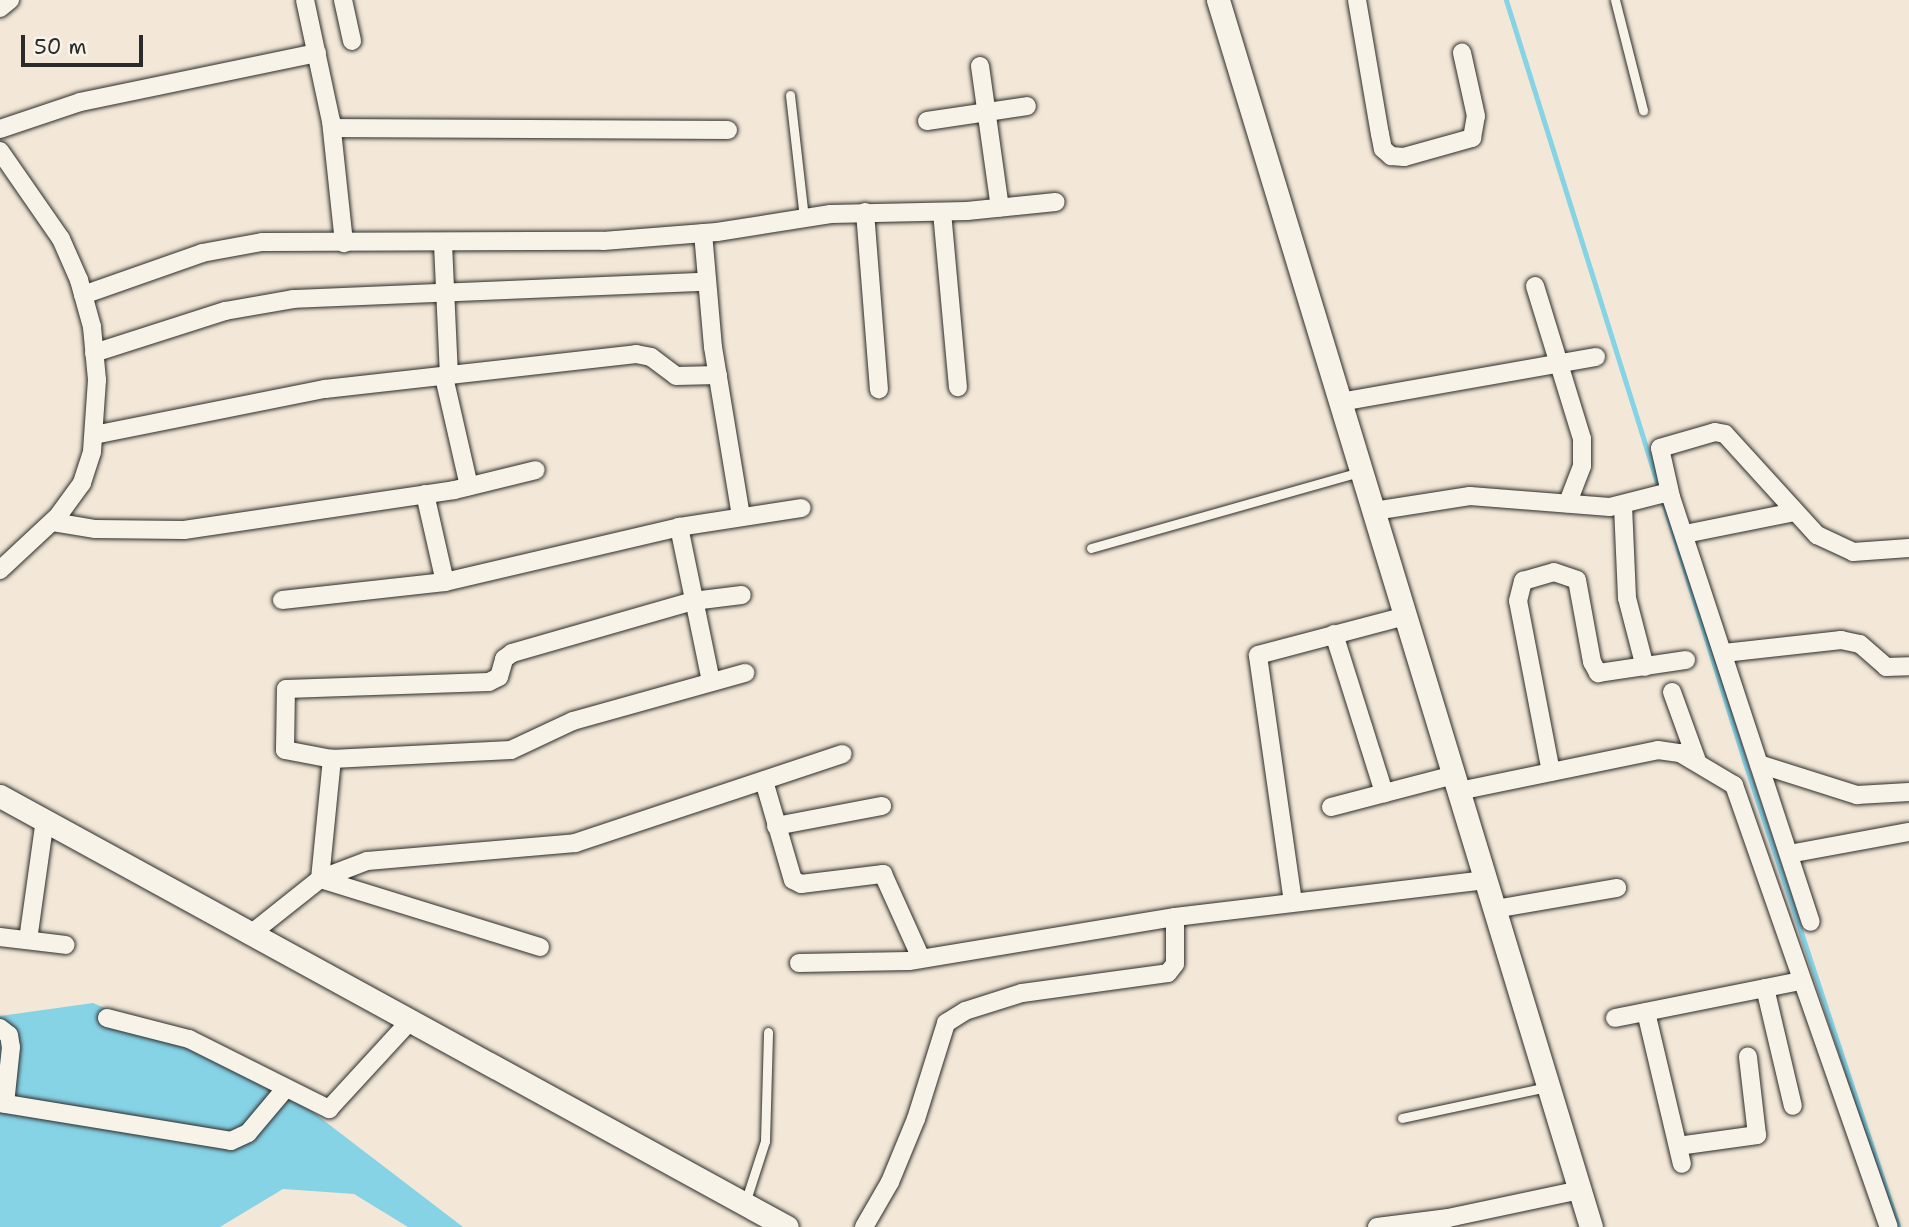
<!DOCTYPE html>
<style>
body{margin:0}
#map{position:relative;width:1909px;height:1227px;overflow:hidden;background:#f3e8d7;font-family:"Shantell Sans",sans-serif}
div>[style]{position:absolute}
.water>*{inset:0;background:#87d3e6}
.stream>*{height:5px;margin:-2.5px;padding:0 2.5px;transform-origin:2.5px;border-radius:2.5px;background:#87d3e6}
.roads{filter:drop-shadow(0 0 2px #2b2b2b) drop-shadow(0 0 2px #2b2b2b)}
.service>*{height:9px;margin:-4.5px;padding:0 4.5px;transform-origin:4.5px;border-radius:4.5px;background:#f7f3e8}
.minor>*{height:18px;margin:-9px;padding:0 9px;transform-origin:9px;border-radius:9px;background:#f7f3e8}
.tertiary>*{height:23px;margin:-11.5px;padding:0 11.5px;transform-origin:11.5px;border-radius:11.5px;background:#f7f3e8}
span{translate:-50% -50%;white-space:nowrap;text-align:center;line-height:1.15;-webkit-text-stroke:7px #f7f3e8;paint-order:stroke}
.scale{position:absolute;left:21px;top:35px;width:122px;height:32px;box-sizing:border-box;border:4px solid #2b2b2b;border-top:0;padding-left:9px;font-size:21px;line-height:24px;white-space:nowrap;color:#2b2b2b;-webkit-text-stroke:5px #f7f3e8;paint-order:stroke}
</style>
<div id="map">
<div class="water">
<i style="clip-path:polygon(93px 1003px,267px 1077px,463px 1227px,408px 1227px,354px 1194px,283px 1189px,220px 1227px,0 1227px,0 1016px)"></i>
</div>
<div class="stream">
<i style="left:1506px;top:0;width:796px;rotate:72.61deg"></i>
<i style="left:1744px;top:760px;width:492px;rotate:71.7deg"></i>
</div>
<div class="roads">
<div class="service">
<i style="left:1615px;top:0;width:114px;rotate:75.7deg"></i>
<i style="left:790px;top:95px;width:124px;rotate:83.5deg"></i>
<i style="left:1091px;top:548px;width:280px;rotate:-15.8deg"></i>
<i style="left:1402px;top:1118px;width:148px;rotate:-12.1deg"></i>
<i style="left:745px;top:1203px;width:65px;rotate:-72.1deg"></i>
<i style="left:765px;top:1141px;width:109px;rotate:-88.4deg"></i>
</div>
<div class="minor">
<i style="left:305px;top:0;width:124px;rotate:77.9deg"></i>
<i style="left:331px;top:121px;width:123px;rotate:83.9deg"></i>
<i style="left:343px;top:0;width:42px;rotate:77.6deg"></i>
<i style="left:1357px;top:0;width:136px;rotate:80.3deg"></i>
<i style="left:1380px;top:134px;width:15px;rotate:79deg"></i>
<i style="left:1383px;top:149px;width:11px;rotate:41deg"></i>
<i style="left:1391px;top:156px;width:13px;rotate:4deg"></i>
<i style="left:1404px;top:157px;width:71px;rotate:-15.6deg"></i>
<i style="left:1472px;top:138px;width:22px;rotate:-80deg"></i>
<i style="left:1476px;top:116px;width:65px;rotate:-102.5deg"></i>
<i style="left:0;top:8px;width:13px;rotate:-39deg"></i>
<i style="left:980px;top:66px;width:143px;rotate:82deg"></i>
<i style="left:927px;top:121px;width:101px;rotate:-8.5deg"></i>
<i style="left:332px;top:128px;width:396px;rotate:0.3deg"></i>
<i style="left:0;top:129px;width:84px;rotate:-18.6deg"></i>
<i style="left:80px;top:102px;width:242px;rotate:-11.7deg"></i>
<i style="left:0;top:151px;width:107px;rotate:55.3deg"></i>
<i style="left:61px;top:239px;width:45px;rotate:66.3deg"></i>
<i style="left:79px;top:280px;width:49px;rotate:74.5deg"></i>
<i style="left:92px;top:327px;width:53px;rotate:84.6deg"></i>
<i style="left:97px;top:380px;width:72px;rotate:94deg"></i>
<i style="left:92px;top:452px;width:33px;rotate:108deg"></i>
<i style="left:82px;top:483px;width:39px;rotate:126deg"></i>
<i style="left:59px;top:515px;width:81px;rotate:137deg"></i>
<i style="left:865px;top:212px;width:178px;rotate:85.5deg"></i>
<i style="left:942px;top:212px;width:176px;rotate:84.8deg"></i>
<i style="left:703px;top:233px;width:114px;rotate:85deg"></i>
<i style="left:713px;top:347px;width:172px;rotate:80.6deg"></i>
<i style="left:443px;top:244px;width:132px;rotate:87.4deg"></i>
<i style="left:1535px;top:286px;width:160px;rotate:72.9deg"></i>
<i style="left:1582px;top:439px;width:27px;rotate:90deg"></i>
<i style="left:1582px;top:466px;width:40px;rotate:111deg"></i>
<i style="left:83px;top:295px;width:126px;rotate:-19.4deg"></i>
<i style="left:202px;top:253px;width:61px;rotate:-10.4deg"></i>
<i style="left:262px;top:242px;width:341px;rotate:-0.2deg"></i>
<i style="left:603px;top:241px;width:114px;rotate:-4.5deg"></i>
<i style="left:717px;top:232px;width:115px;rotate:-9deg"></i>
<i style="left:831px;top:214px;width:136px;rotate:-1.3deg"></i>
<i style="left:967px;top:211px;width:89px;rotate:-5.8deg"></i>
<i style="left:94px;top:353px;width:138px;rotate:-17.8deg"></i>
<i style="left:225px;top:311px;width:69px;rotate:-10deg"></i>
<i style="left:293px;top:299px;width:414px;rotate:-2.4deg"></i>
<i style="left:444px;top:377px;width:112px;rotate:77.1deg"></i>
<i style="left:1340px;top:402px;width:260px;rotate:-10deg"></i>
<i style="left:94px;top:435px;width:236px;rotate:-11.3deg"></i>
<i style="left:325px;top:389px;width:313px;rotate:-6.4deg"></i>
<i style="left:636px;top:354px;width:15px;rotate:11deg"></i>
<i style="left:651px;top:357px;width:31px;rotate:37deg"></i>
<i style="left:676px;top:376px;width:42px;rotate:-1.4deg"></i>
<i style="left:425px;top:494px;width:90px;rotate:77.2deg"></i>
<i style="left:1671px;top:497px;width:50px;rotate:-102.7deg"></i>
<i style="left:1660px;top:448px;width:57px;rotate:-16.2deg"></i>
<i style="left:1715px;top:432px;width:10px;rotate:11deg"></i>
<i style="left:1725px;top:434px;width:137px;rotate:47.7deg"></i>
<i style="left:1817px;top:535px;width:40px;rotate:25deg"></i>
<i style="left:1853px;top:552px;width:56px;rotate:-4.1deg"></i>
<i style="left:1623px;top:506px;width:92px;rotate:87.5deg"></i>
<i style="left:1627px;top:598px;width:71px;rotate:75.4deg"></i>
<i style="left:1374px;top:511px;width:97px;rotate:-8.9deg"></i>
<i style="left:1470px;top:496px;width:140px;rotate:4.5deg"></i>
<i style="left:1610px;top:507px;width:57px;rotate:-14.3deg"></i>
<i style="left:1665px;top:493px;width:7px;rotate:34deg"></i>
<i style="left:1671px;top:497px;width:447px;rotate:71.8deg"></i>
<i style="left:53px;top:522px;width:43px;rotate:9.5deg"></i>
<i style="left:95px;top:529px;width:89px;rotate:0.6deg"></i>
<i style="left:184px;top:530px;width:273px;rotate:-8.4deg"></i>
<i style="left:454px;top:490px;width:84px;rotate:-13.7deg"></i>
<i style="left:679px;top:527px;width:158px;rotate:78.3deg"></i>
<i style="left:1685px;top:534px;width:111px;rotate:-11.4deg"></i>
<i style="left:282px;top:600px;width:164px;rotate:-6.3deg"></i>
<i style="left:445px;top:582px;width:240px;rotate:-13.2deg"></i>
<i style="left:679px;top:527px;width:124px;rotate:-8.8deg"></i>
<i style="left:1334px;top:634px;width:167px;rotate:72.5deg"></i>
<i style="left:1724px;top:653px;width:118px;rotate:-6.3deg"></i>
<i style="left:1841px;top:640px;width:19px;rotate:12deg"></i>
<i style="left:1860px;top:644px;width:35px;rotate:41deg"></i>
<i style="left:1886px;top:667px;width:23px;rotate:-2deg"></i>
<i style="left:1672px;top:692px;width:73px;rotate:70.1deg"></i>
<i style="left:332px;top:759px;width:48px;rotate:-169.2deg"></i>
<i style="left:285px;top:750px;width:61px;rotate:-89.1deg"></i>
<i style="left:286px;top:689px;width:203px;rotate:-2deg"></i>
<i style="left:489px;top:682px;width:11px;rotate:-27deg"></i>
<i style="left:499px;top:677px;width:19px;rotate:-74deg"></i>
<i style="left:504px;top:659px;width:10px;rotate:-37deg"></i>
<i style="left:512px;top:653px;width:188px;rotate:-16deg"></i>
<i style="left:693px;top:601px;width:49px;rotate:-7deg"></i>
<i style="left:1759px;top:764px;width:103px;rotate:17.6deg"></i>
<i style="left:1857px;top:795px;width:52px;rotate:-3.3deg"></i>
<i style="left:1551px;top:772px;width:174px;rotate:-100.9deg"></i>
<i style="left:1518px;top:601px;width:21px;rotate:-76deg"></i>
<i style="left:1523px;top:581px;width:32px;rotate:-16deg"></i>
<i style="left:1554px;top:572px;width:24px;rotate:19deg"></i>
<i style="left:1577px;top:580px;width:83px;rotate:79.6deg"></i>
<i style="left:1592px;top:662px;width:13px;rotate:61deg"></i>
<i style="left:1598px;top:673px;width:89px;rotate:-8.4deg"></i>
<i style="left:764px;top:781px;width:103px;rotate:73.7deg"></i>
<i style="left:793px;top:880px;width:9px;rotate:27deg"></i>
<i style="left:801px;top:884px;width:83px;rotate:-7deg"></i>
<i style="left:883px;top:874px;width:92px;rotate:65.7deg"></i>
<i style="left:1459px;top:791px;width:203px;rotate:-11.6deg"></i>
<i style="left:1658px;top:750px;width:22px;rotate:8deg"></i>
<i style="left:1680px;top:753px;width:63px;rotate:30.7deg"></i>
<i style="left:1734px;top:785px;width:468px;rotate:70.7deg"></i>
<i style="left:1331px;top:807px;width:127px;rotate:-14.6deg"></i>
<i style="left:776px;top:826px;width:108px;rotate:-10.7deg"></i>
<i style="left:1789px;top:854px;width:122px;rotate:-10.4deg"></i>
<i style="left:1293px;top:902px;width:249px;rotate:-98.1deg"></i>
<i style="left:1258px;top:655px;width:153px;rotate:-14.8deg"></i>
<i style="left:1495px;top:909px;width:124px;rotate:-9.8deg"></i>
<i style="left:252px;top:933px;width:87px;rotate:-38.5deg"></i>
<i style="left:320px;top:879px;width:50px;rotate:-21deg"></i>
<i style="left:367px;top:861px;width:209px;rotate:-4.9deg"></i>
<i style="left:575px;top:843px;width:282px;rotate:-18.4deg"></i>
<i style="left:0;top:937px;width:66px;rotate:6.9deg"></i>
<i style="left:28px;top:940px;width:122px;rotate:-82deg"></i>
<i style="left:540px;top:947px;width:230px;rotate:-162.8deg"></i>
<i style="left:320px;top:879px;width:121px;rotate:-84.3deg"></i>
<i style="left:332px;top:759px;width:179px;rotate:-2.9deg"></i>
<i style="left:511px;top:750px;width:68px;rotate:-25.1deg"></i>
<i style="left:573px;top:721px;width:179px;rotate:-15.6deg"></i>
<i style="left:799px;top:963px;width:110px;rotate:-1deg"></i>
<i style="left:909px;top:961px;width:270px;rotate:-9.4deg"></i>
<i style="left:1175px;top:917px;width:313px;rotate:-6.8deg"></i>
<i style="left:1765px;top:988px;width:121px;rotate:76.7deg"></i>
<i style="left:1646px;top:1012px;width:156px;rotate:76.7deg"></i>
<i style="left:107px;top:1018px;width:85px;rotate:14.4deg"></i>
<i style="left:189px;top:1039px;width:157px;rotate:26.6deg"></i>
<i style="left:329px;top:1109px;width:117px;rotate:-47.4deg"></i>
<i style="left:1615px;top:1018px;width:189px;rotate:-11.3deg"></i>
<i style="left:0;top:1028px;width:11px;rotate:38deg"></i>
<i style="left:9px;top:1035px;width:12px;rotate:81deg"></i>
<i style="left:11px;top:1047px;width:57px;rotate:96deg"></i>
<i style="left:0;top:1103px;width:234px;rotate:9.3deg"></i>
<i style="left:231px;top:1141px;width:19px;rotate:-25deg"></i>
<i style="left:248px;top:1133px;width:57px;rotate:-49.9deg"></i>
<i style="left:1678px;top:1146px;width:80px;rotate:-7.9deg"></i>
<i style="left:1757px;top:1135px;width:79px;rotate:-96.6deg"></i>
<i style="left:864px;top:1227px;width:52px;rotate:-60deg"></i>
<i style="left:890px;top:1182px;width:68px;rotate:-67.6deg"></i>
<i style="left:916px;top:1119px;width:101px;rotate:-72.6deg"></i>
<i style="left:946px;top:1023px;width:22px;rotate:-32deg"></i>
<i style="left:965px;top:1011px;width:60px;rotate:-17.5deg"></i>
<i style="left:1022px;top:993px;width:147px;rotate:-7.8deg"></i>
<i style="left:1168px;top:973px;width:11px;rotate:-52deg"></i>
<i style="left:1175px;top:964px;width:47px;rotate:-90deg"></i>
<i style="left:1377px;top:1227px;width:72px;rotate:-7.2deg"></i>
<i style="left:1448px;top:1218px;width:135px;rotate:-12deg"></i>
</div>
<div class="tertiary">
<i style="left:1218px;top:0;width:1282px;rotate:73.09deg"></i>
<i style="left:0;top:796px;width:897px;rotate:28.71deg"></i>
</div>
</div>
<div class="scale">50 m</div>
</div>
